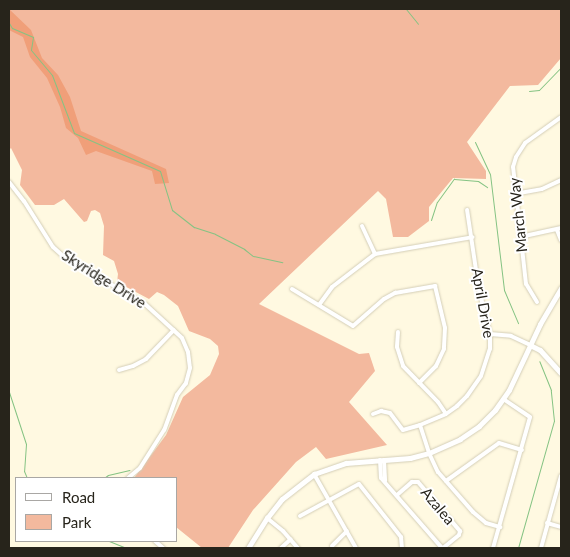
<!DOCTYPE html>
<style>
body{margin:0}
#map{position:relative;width:570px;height:557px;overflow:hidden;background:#fff9e1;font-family:Lato,sans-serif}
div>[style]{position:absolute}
.green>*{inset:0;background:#f3b99e}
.forest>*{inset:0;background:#f09f79}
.stream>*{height:1px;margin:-0.5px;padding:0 0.5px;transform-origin:0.5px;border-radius:0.5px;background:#85c383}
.roads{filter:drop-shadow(0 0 1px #d4ceb7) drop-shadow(0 0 1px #d4ceb7)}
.minor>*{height:4px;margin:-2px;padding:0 2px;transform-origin:2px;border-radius:2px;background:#fff}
.tertiary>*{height:5px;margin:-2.5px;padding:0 2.5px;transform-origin:2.5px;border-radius:2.5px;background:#fff}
span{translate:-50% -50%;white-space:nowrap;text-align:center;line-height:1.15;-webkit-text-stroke:4px #fff;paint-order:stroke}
.street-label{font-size:15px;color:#27241b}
.frame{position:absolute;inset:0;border:10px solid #27241b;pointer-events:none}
.legend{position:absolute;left:15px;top:477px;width:162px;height:65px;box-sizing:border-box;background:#fff;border:1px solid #a9a7a4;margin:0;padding:6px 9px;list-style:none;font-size:15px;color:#27241b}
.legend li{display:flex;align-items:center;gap:10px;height:25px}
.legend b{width:25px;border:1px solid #a9a7a4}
</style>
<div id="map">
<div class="green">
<i style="clip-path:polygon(9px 9px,561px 9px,561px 58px,538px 85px,510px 86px,467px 142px,486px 171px,486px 179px,453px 178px,429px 207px,429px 221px,408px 237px,393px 237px,386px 199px,378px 191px,259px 304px,359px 354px,369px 353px,375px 371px,349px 402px,387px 445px,326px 459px,316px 447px,296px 462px,253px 510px,228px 548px,202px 548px,176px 527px,176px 478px,134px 478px,166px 435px,183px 397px,210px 375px,219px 354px,218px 346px,210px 339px,189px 331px,178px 306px,164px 295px,157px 292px,149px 299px,117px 282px,118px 274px,114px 261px,103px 255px,104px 226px,100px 213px,95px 210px,91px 211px,87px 221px,84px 222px,64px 199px,54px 205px,35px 205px,20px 185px,22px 170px,11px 148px,9px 150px)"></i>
</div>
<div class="forest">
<i style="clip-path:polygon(9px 9px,31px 30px,42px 58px,58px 75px,70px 97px,81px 131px,166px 169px,169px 183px,155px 184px,152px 171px,96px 151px,86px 155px,78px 138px,66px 128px,60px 107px,47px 78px,30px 57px,23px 37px,9px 30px)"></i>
</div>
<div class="stream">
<i style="left:406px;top:9px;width:19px;rotate:51deg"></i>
<i style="left:9px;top:23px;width:6px;rotate:59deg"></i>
<i style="left:12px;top:28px;width:23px;rotate:23deg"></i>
<i style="left:33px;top:37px;width:13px;rotate:99deg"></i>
<i style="left:31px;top:50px;width:33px;rotate:50deg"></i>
<i style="left:52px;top:75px;width:62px;rotate:69.2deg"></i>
<i style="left:74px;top:133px;width:94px;rotate:23.8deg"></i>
<i style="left:160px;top:171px;width:41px;rotate:72.9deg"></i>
<i style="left:172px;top:210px;width:28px;rotate:38deg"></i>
<i style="left:194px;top:227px;width:22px;rotate:18deg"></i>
<i style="left:215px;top:234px;width:33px;rotate:27deg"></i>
<i style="left:244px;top:249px;width:11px;rotate:38deg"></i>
<i style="left:253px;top:256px;width:30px;rotate:12deg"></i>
<i style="left:529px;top:91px;width:10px;rotate:-6deg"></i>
<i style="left:539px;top:90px;width:32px;rotate:-46deg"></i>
<i style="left:475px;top:142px;width:35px;rotate:65deg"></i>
<i style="left:490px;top:174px;width:117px;rotate:83.1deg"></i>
<i style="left:504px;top:290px;width:36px;rotate:67deg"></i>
<i style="left:431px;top:220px;width:19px;rotate:-72deg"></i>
<i style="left:437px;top:202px;width:29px;rotate:-54deg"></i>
<i style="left:454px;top:179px;width:24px;rotate:5deg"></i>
<i style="left:478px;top:181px;width:11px;rotate:34deg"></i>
<i style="left:9px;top:392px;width:55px;rotate:71.9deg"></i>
<i style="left:26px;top:444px;width:27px;rotate:94deg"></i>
<i style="left:24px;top:471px;width:8px;rotate:67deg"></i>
<i style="left:104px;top:478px;width:5px;rotate:-37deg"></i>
<i style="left:108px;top:475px;width:22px;rotate:-13deg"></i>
<i style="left:109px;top:541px;width:18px;rotate:22deg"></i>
<i style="left:518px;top:548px;width:132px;rotate:-74.2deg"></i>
<i style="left:554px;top:421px;width:31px;rotate:-96deg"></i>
<i style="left:551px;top:390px;width:31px;rotate:-112deg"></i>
</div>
<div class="roads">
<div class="minor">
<i style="left:9px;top:182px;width:24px;rotate:52deg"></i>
<i style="left:24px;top:201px;width:54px;rotate:57.8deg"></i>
<i style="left:53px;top:247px;width:15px;rotate:42deg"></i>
<i style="left:64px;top:257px;width:94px;rotate:30.1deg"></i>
<i style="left:145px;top:304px;width:50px;rotate:42.6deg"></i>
<i style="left:182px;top:338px;width:15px;rotate:67deg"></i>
<i style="left:188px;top:352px;width:16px;rotate:83deg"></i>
<i style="left:190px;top:368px;width:16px;rotate:105deg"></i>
<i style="left:186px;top:383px;width:15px;rotate:127deg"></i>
<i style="left:177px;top:395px;width:37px;rotate:110deg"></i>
<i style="left:164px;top:430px;width:45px;rotate:122.3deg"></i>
<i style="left:140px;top:468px;width:16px;rotate:140deg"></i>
<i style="left:514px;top:194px;width:28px;rotate:-10deg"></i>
<i style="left:542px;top:189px;width:21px;rotate:-25deg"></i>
<i style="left:362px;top:226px;width:31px;rotate:65deg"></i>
<i style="left:557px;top:230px;width:11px;rotate:68deg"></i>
<i style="left:520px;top:237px;width:42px;rotate:-12.4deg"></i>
<i style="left:292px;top:289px;width:71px;rotate:31.2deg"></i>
<i style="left:353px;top:326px;width:41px;rotate:-41.1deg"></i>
<i style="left:384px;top:299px;width:13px;rotate:-29deg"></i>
<i style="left:395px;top:293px;width:41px;rotate:-9.9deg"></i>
<i style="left:435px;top:286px;width:43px;rotate:76.6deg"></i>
<i style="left:445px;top:328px;width:21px;rotate:93deg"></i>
<i style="left:444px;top:349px;width:19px;rotate:115deg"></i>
<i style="left:436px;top:366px;width:24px;rotate:135deg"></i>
<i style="left:537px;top:302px;width:21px;rotate:-121deg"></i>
<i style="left:526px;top:284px;width:118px;rotate:-96.3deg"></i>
<i style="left:513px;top:167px;width:10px;rotate:-73deg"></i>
<i style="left:516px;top:157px;width:17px;rotate:-57deg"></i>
<i style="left:525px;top:143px;width:44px;rotate:-35.8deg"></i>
<i style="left:319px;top:305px;width:22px;rotate:-54deg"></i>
<i style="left:332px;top:287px;width:54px;rotate:-37.5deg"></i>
<i style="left:375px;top:254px;width:99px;rotate:-9.8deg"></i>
<i style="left:398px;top:332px;width:15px;rotate:94deg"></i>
<i style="left:397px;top:347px;width:20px;rotate:72deg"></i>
<i style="left:403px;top:366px;width:50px;rotate:45.8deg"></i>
<i style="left:438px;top:402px;width:14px;rotate:56deg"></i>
<i style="left:490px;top:334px;width:21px;rotate:5deg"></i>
<i style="left:511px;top:336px;width:21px;rotate:25deg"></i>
<i style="left:119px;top:370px;width:15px;rotate:-16deg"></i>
<i style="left:133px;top:366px;width:15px;rotate:-28deg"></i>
<i style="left:146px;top:359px;width:40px;rotate:-46deg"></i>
<i style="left:373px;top:414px;width:9px;rotate:-21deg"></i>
<i style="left:381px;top:411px;width:9px;rotate:13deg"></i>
<i style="left:390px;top:413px;width:21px;rotate:53deg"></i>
<i style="left:403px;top:430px;width:18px;rotate:-16deg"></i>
<i style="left:420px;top:425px;width:28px;rotate:-23deg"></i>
<i style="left:446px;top:414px;width:14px;rotate:-36deg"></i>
<i style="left:457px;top:406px;width:14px;rotate:-45deg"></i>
<i style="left:467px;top:396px;width:24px;rotate:-55deg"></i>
<i style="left:481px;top:376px;width:28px;rotate:-72deg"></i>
<i style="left:490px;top:349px;width:15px;rotate:-90deg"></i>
<i style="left:490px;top:334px;width:45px;rotate:-104deg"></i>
<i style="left:479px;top:290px;width:81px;rotate:-98.5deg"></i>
<i style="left:420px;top:425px;width:29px;rotate:72deg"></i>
<i style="left:429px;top:453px;width:21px;rotate:65deg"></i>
<i style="left:438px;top:472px;width:53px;rotate:48.8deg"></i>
<i style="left:473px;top:512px;width:17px;rotate:40deg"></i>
<i style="left:486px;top:523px;width:15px;rotate:16deg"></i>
<i style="left:380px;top:460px;width:18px;rotate:87deg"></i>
<i style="left:381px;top:478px;width:93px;rotate:48.9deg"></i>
<i style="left:384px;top:460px;width:21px;rotate:87deg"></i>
<i style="left:314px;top:474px;width:85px;rotate:60.4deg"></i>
<i style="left:446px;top:481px;width:65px;rotate:-35.6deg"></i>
<i style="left:499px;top:443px;width:24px;rotate:17deg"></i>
<i style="left:397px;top:495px;width:20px;rotate:-41deg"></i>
<i style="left:412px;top:482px;width:6px"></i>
<i style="left:418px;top:482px;width:65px;rotate:49.4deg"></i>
<i style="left:460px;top:531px;width:4px;rotate:104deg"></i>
<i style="left:459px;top:535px;width:21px;rotate:141deg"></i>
<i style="left:300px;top:516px;width:67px;rotate:-28.5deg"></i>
<i style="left:359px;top:484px;width:68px;rotate:51.6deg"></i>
<i style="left:401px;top:537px;width:11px;rotate:85deg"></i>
<i style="left:267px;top:518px;width:21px;rotate:39deg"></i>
<i style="left:283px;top:531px;width:23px;rotate:49deg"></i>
<i style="left:547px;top:523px;width:15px;rotate:16deg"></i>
<i style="left:155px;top:541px;width:11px;rotate:41deg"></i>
<i style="left:332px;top:546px;width:21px;rotate:-45deg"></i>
<i style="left:281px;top:548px;width:13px;rotate:-42deg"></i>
<i style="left:493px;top:548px;width:136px;rotate:-74.2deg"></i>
<i style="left:530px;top:417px;width:32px;rotate:-146deg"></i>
<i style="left:541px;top:548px;width:75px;rotate:-74.5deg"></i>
</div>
<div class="tertiary">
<i style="left:530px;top:345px;width:11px;rotate:27deg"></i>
<i style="left:540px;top:350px;width:31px;rotate:48deg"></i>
<i style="left:248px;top:548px;width:36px;rotate:-58deg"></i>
<i style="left:267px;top:518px;width:24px;rotate:-52deg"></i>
<i style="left:282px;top:499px;width:41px;rotate:-38deg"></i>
<i style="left:314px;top:474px;width:34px;rotate:-19deg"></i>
<i style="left:346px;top:463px;width:64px;rotate:-4.5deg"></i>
<i style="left:410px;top:458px;width:20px;rotate:-15deg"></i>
<i style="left:429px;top:453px;width:34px;rotate:-24deg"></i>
<i style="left:460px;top:439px;width:23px;rotate:-34deg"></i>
<i style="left:479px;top:426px;width:23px;rotate:-45deg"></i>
<i style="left:495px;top:410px;width:24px;rotate:-55deg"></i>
<i style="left:509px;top:390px;width:73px;rotate:-64.8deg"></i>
<i style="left:540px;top:324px;width:42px;rotate:-59.7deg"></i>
</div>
</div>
<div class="street-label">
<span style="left:518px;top:215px;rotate:-96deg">March Way</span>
<span style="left:104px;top:279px;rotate:32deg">Skyridge Drive</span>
<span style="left:483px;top:303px;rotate:80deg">April Drive</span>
<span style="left:438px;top:506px;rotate:50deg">Azalea</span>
</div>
<div class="frame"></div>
<ul class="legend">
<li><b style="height:6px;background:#fff"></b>Road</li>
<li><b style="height:14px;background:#f3b99e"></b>Park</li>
</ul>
</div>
